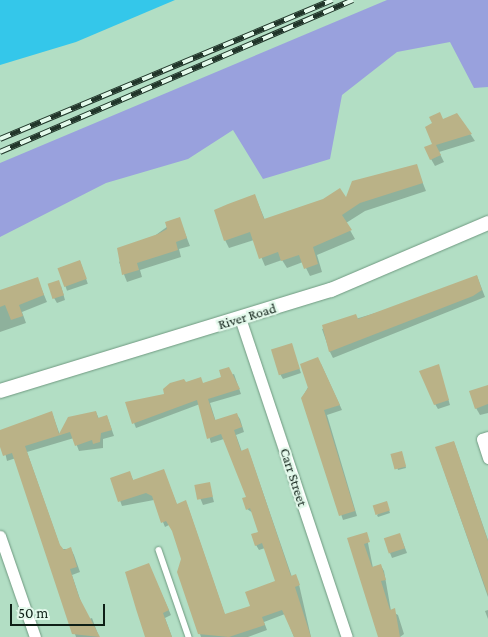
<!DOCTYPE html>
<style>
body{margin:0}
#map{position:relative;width:488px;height:637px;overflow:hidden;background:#b2dec4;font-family:"Crimson Pro",serif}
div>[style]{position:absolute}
.green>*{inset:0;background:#99a1dd}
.water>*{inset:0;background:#34c7ea}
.shadow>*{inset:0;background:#0003;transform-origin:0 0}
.building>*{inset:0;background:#bab287;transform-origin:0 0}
.roads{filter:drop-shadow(0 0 1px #6f9980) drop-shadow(0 0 1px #6f9980)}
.service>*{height:5.5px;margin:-2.75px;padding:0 2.75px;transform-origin:2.75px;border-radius:2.75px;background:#fff}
.minor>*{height:11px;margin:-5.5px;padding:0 5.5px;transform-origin:5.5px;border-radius:5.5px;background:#fff}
.tertiary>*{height:14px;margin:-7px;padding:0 7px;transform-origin:7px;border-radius:7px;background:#fff}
.rail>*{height:5.5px;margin-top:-2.75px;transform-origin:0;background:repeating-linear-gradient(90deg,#e3f9eb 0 11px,#21352a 0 22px);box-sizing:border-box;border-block:1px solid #21352a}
span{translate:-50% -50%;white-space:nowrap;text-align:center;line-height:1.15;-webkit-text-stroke:4.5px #e3f9eb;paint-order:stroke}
.street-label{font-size:14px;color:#0e1f16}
.scale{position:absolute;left:10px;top:604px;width:95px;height:22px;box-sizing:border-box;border:2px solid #0e1f16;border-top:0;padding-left:6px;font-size:15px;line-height:18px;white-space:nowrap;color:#0e1f16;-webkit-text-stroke:4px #e3f9eb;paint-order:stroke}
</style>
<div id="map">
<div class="green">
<i style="clip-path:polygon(387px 0,488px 0,488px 87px,474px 88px,450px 42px,397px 52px,342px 95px,330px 159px,263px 179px,233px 130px,188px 159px,106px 183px,0 237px,0 163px)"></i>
</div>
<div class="water">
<i style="clip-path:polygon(0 0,175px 0,76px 42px,0 65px)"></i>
</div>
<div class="shadow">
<i style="clip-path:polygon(457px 114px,475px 141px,439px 152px,444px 162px,435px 166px,431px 159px,434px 124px)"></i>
<i style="clip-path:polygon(416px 166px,426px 191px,365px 211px,346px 223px,355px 239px,317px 255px,322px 272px,310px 276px,303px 262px,287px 268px,282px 260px,265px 266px,254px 240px,229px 248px,225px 240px,255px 196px,265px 220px,346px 200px)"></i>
<i style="clip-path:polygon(179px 218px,190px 246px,179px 249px,181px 257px,140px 270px,142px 277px,127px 282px,119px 262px)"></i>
<i style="left:80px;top:261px;width:24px;height:22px;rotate:71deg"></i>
<i style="clip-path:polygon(477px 276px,485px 297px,333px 358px,330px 352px,322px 329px,439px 294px)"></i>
<i style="clip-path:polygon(37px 278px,47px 302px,22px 312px,26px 323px,0 332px,0 291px)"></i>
<i style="clip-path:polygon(61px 286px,65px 300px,57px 303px,54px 298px)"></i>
<i style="clip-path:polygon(291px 345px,301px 373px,283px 379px,280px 374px)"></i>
<i style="clip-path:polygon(321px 364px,342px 410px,327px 415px,357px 516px,343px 520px,302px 398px)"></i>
<i style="clip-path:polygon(438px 365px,450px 405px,438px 409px,435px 404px)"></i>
<i style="clip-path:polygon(234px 374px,241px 394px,210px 403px,216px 422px,237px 415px,240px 419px,244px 432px,236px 435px,242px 452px,250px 455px,292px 577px,298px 580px,311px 637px,294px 637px,285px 614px,264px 622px,267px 630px,248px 637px,201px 637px,179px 572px,183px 559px,174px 532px,169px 525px,165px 527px,154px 500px,122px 506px,112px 479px,130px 473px,134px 482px,164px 471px,177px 505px,186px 502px,188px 507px,225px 615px,251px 607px,277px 582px,265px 548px,259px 550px,256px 545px,259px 532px,253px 513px,247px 509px,248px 497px,224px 439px,211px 443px,200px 404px,136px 428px,134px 423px,186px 383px,203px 384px)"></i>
<i style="clip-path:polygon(488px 387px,488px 413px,480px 415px,476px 408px)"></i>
<i style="clip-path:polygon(96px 412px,99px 419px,107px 416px,114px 436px,103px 439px,103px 448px,79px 451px,74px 438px,27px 452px,61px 549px,71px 549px,74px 555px,80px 572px,72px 575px,87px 620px,92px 618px,99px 637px,76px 637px,16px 458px,7px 461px,0 431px,52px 413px,60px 435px)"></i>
<i style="clip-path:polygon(454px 442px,488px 540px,488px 597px,436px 448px)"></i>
<i style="clip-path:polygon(392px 455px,402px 455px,406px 468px,398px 470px)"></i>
<i style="clip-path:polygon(209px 484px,214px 502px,203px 505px,196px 488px)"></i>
<i style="clip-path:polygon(387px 504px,390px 513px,378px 517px,377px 515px)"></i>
<i style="clip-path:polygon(366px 533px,373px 568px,381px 566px,384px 571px,391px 611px,398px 615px,404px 634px,400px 637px,383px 637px,348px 539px)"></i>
<i style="clip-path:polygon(400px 535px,407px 553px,392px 558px,390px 553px)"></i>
<i style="clip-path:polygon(151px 570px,171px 615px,165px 618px,172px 637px,147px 637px)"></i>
<i style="clip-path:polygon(488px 610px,488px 619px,485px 611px)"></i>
</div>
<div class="building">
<i style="clip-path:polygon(440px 112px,443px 119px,457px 113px,472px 134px,436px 145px,441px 155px,430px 160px,424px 147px,432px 144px,425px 127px,432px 123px,429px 117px)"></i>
<i style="clip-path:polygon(417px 164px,423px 183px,360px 203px,342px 215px,352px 230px,313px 247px,318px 264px,304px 269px,299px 255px,281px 261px,278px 252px,259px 259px,250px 232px,224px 241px,214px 210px,228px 204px,255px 194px,264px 219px,323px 199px,340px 188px,346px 197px,352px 181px)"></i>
<i style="clip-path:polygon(180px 217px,187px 238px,176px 242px,178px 250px,137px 263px,139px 270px,122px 275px,117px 248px,158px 234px,167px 229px,165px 222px)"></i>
<i style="left:80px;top:260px;width:20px;height:24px;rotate:70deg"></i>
<i style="clip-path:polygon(477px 275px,482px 290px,473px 296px,329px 352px,322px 325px,356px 314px,358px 319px)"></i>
<i style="clip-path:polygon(38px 277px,44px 295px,19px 305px,23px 316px,11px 320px,5px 305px,0 307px,0 290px)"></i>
<i style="left:59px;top:280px;width:16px;height:12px;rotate:72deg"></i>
<i style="left:292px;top:343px;width:27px;height:22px;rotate:73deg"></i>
<i style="clip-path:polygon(318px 357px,340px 405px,324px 410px,355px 511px,339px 516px,301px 398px,308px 388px,300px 364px)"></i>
<i style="clip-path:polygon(439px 364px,449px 400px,434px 405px,419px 371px)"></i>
<i style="clip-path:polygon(229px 367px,240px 389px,208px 399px,215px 420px,237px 413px,242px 427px,234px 430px,241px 451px,248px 448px,291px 576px,296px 574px,300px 585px,295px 587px,311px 637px,294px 637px,282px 610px,262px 617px,265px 625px,229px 637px,198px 634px,177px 572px,181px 559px,172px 531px,166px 521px,161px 523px,152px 496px,146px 493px,118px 502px,110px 478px,130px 471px,133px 480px,164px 469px,177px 504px,186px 500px,225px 614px,250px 606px,245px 592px,275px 581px,262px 543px,255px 546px,251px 534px,258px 532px,250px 508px,246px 510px,242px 498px,246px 497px,221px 434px,207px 439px,197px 400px,132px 424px,125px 402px,164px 394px,163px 389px,170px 383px,184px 379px,186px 382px,201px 377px,203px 383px,221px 377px,219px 370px)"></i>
<i style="clip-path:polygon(488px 385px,488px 404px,475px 409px,469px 391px)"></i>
<i style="clip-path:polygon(52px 411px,59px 434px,68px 417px,96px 411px,98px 418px,107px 415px,112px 430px,101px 433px,100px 442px,93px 444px,92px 440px,75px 446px,70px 432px,25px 446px,60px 545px,64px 550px,71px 547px,77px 567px,70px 569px,79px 597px,100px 637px,72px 634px,12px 453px,3px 456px,0 447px,0 430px)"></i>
<i style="clip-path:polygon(454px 441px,488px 541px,488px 595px,435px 447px)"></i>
<i style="left:402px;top:451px;width:16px;height:12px;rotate:75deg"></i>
<i style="left:210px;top:482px;width:15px;height:16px;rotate:79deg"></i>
<i style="left:387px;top:501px;width:10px;height:15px;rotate:73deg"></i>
<i style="clip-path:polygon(367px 532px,370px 542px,364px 544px,372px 567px,381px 564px,386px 580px,381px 581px,390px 610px,395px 608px,400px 637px,378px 637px,347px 538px)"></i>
<i style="left:400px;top:533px;width:16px;height:17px;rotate:72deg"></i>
<i style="clip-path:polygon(149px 563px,169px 610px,163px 613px,172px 637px,145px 637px,136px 609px,125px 572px)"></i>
</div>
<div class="roads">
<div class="service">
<i style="left:159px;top:550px;width:92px;rotate:71deg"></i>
</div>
<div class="minor">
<i style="left:240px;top:318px;width:336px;rotate:71.5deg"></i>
<i style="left:488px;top:437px;width:6px;rotate:162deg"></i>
<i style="left:482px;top:439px;width:20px;rotate:72deg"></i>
<i style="left:0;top:536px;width:107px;rotate:70.9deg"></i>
</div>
<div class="tertiary">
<i style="left:0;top:391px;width:346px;rotate:-17deg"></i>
<i style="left:331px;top:290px;width:171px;rotate:-23.1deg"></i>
</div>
</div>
<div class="rail">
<i style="left:0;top:139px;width:360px;rotate:-22.7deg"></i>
<i style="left:0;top:152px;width:384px;rotate:-23.3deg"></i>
</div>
<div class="street-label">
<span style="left:247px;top:316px;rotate:-17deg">River Road</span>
<span style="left:294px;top:477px;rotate:72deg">Carr Street</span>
</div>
<div class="scale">50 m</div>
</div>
